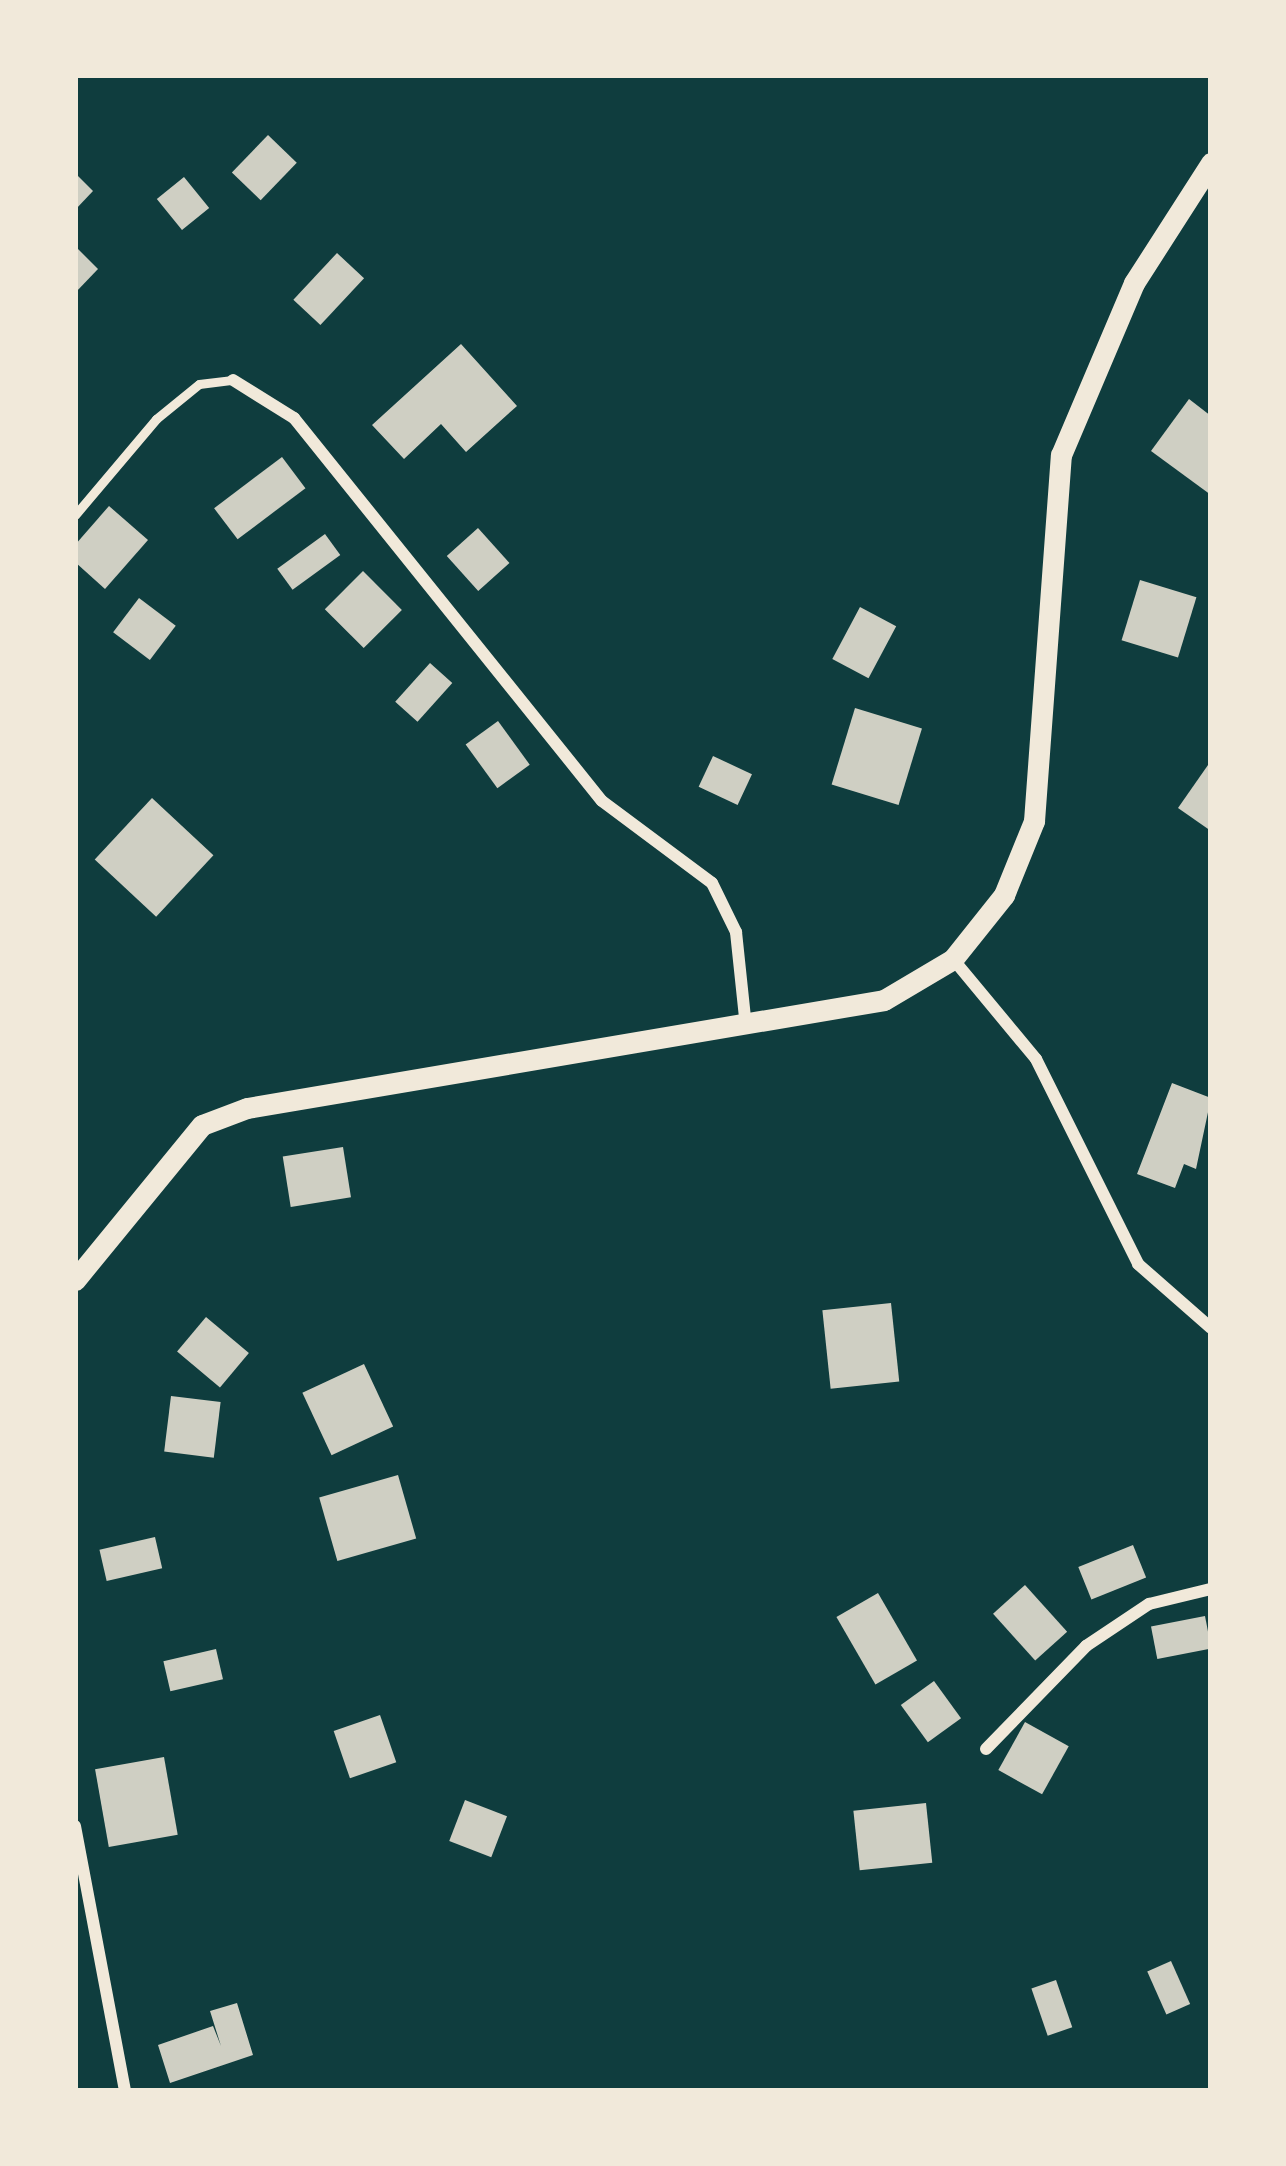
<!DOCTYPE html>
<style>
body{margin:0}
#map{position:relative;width:1286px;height:2166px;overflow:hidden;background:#0f3d3e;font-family:Mulish,sans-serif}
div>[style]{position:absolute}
.building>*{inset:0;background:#cfcfc3;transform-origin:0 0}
.service>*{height:9px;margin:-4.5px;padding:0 4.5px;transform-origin:4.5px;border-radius:4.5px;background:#f1e9da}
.minor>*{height:12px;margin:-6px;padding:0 6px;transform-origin:6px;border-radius:6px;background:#f1e9da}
.tertiary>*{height:21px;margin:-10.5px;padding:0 10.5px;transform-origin:10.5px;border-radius:10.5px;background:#f1e9da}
span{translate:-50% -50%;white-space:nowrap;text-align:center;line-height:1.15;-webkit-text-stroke:9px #f1e9da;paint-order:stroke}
.frame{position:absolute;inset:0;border:78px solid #f1e9da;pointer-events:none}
</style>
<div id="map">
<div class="building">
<i style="left:268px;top:135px;width:40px;height:52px;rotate:44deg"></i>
<i style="clip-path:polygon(75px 173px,93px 191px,75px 210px)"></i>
<i style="left:184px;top:177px;width:40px;height:35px;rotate:51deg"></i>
<i style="clip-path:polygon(75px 246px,98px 269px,75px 293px)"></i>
<i style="left:337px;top:253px;width:37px;height:64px;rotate:43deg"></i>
<i style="clip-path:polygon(461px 344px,517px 406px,466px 452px,441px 424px,404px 459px,372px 425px)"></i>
<i style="clip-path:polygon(1189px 399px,1211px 416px,1211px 495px,1151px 451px)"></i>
<i style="left:282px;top:457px;width:39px;height:85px;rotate:53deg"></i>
<i style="clip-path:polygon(109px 506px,148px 540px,105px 589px,75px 562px,75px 545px)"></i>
<i style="left:478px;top:528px;width:47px;height:42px;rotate:48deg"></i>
<i style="left:325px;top:534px;width:26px;height:59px;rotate:54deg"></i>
<i style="left:363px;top:571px;width:55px;height:54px;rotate:45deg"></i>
<i style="left:1140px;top:580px;width:59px;height:63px;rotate:17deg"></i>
<i style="left:139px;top:598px;width:46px;height:43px;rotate:37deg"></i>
<i style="left:860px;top:607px;width:41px;height:59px;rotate:28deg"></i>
<i style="left:430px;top:663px;width:30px;height:52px;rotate:42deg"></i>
<i style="left:855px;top:708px;width:70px;height:80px;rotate:17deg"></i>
<i style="left:498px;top:721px;width:54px;height:40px;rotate:54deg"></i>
<i style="left:713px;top:756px;width:43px;height:34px;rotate:25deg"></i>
<i style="clip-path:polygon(1208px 765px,1211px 767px,1211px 831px,1178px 808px)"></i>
<i style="left:152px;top:798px;width:84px;height:84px;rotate:43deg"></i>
<i style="clip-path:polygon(1172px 1083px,1211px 1098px,1196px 1169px,1184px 1164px,1175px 1188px,1137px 1174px)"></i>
<i style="left:343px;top:1147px;width:51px;height:61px;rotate:81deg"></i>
<i style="left:891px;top:1303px;width:79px;height:69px;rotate:84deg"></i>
<i style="left:206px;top:1317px;width:56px;height:45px;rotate:40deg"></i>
<i style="left:364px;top:1364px;width:69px;height:68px;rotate:65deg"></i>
<i style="left:171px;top:1396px;width:50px;height:56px;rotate:7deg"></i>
<i style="left:398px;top:1475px;width:66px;height:82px;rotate:74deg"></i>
<i style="left:155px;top:1537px;width:32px;height:57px;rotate:77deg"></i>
<i style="left:1133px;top:1545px;width:35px;height:59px;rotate:68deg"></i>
<i style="left:1025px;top:1585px;width:63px;height:43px;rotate:48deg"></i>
<i style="left:878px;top:1593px;width:78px;height:48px;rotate:60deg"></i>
<i style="left:1205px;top:1616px;width:33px;height:55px;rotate:79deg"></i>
<i style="left:216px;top:1649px;width:31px;height:54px;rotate:77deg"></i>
<i style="left:934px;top:1681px;width:46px;height:41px;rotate:54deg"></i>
<i style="left:380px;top:1715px;width:50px;height:49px;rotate:71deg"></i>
<i style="left:1025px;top:1722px;width:50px;height:55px;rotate:29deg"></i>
<i style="left:164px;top:1757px;width:79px;height:70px;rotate:80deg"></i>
<i style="left:465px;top:1800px;width:45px;height:44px;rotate:21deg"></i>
<i style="left:926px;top:1803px;width:60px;height:73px;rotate:84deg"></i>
<i style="left:1171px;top:1961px;width:47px;height:26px;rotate:66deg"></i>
<i style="left:1056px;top:1980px;width:50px;height:26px;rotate:71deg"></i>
<i style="clip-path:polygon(237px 2003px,253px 2055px,170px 2083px,158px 2045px,213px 2026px,221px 2046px,210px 2011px)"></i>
</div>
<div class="service">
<i style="left:75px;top:515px;width:126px;rotate:-49.8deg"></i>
<i style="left:156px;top:419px;width:55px;rotate:-39.1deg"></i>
<i style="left:199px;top:384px;width:34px;rotate:-7deg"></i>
</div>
<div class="minor">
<i style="left:233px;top:380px;width:72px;rotate:31.9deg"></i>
<i style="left:294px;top:418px;width:491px;rotate:51.2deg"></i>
<i style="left:602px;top:801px;width:137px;rotate:36.7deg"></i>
<i style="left:712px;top:883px;width:55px;rotate:63.9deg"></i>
<i style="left:736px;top:932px;width:96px;rotate:84deg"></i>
<i style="left:953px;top:959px;width:130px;rotate:50.3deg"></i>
<i style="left:1036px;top:1059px;width:229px;rotate:63.5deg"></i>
<i style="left:1138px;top:1264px;width:97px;rotate:41.2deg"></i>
<i style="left:986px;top:1749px;width:144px;rotate:-45.8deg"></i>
<i style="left:1086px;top:1646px;width:76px;rotate:-33.7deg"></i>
<i style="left:1149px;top:1604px;width:64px;rotate:-13.6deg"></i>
<i style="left:75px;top:1826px;width:270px;rotate:79.3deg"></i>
</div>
<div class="tertiary">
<i style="left:75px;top:1280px;width:200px;rotate:-50.7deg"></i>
<i style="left:202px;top:1125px;width:48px;rotate:-20.7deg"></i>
<i style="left:247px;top:1108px;width:646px;rotate:-9.62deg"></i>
<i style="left:884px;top:1000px;width:80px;rotate:-30.7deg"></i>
<i style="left:953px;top:959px;width:82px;rotate:-51.4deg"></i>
<i style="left:1004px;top:895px;width:80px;rotate:-67.9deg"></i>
<i style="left:1034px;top:821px;width:367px;rotate:-85.8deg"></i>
<i style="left:1061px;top:455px;width:187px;rotate:-67deg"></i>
<i style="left:1134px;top:283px;width:143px;rotate:-57.3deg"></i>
</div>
<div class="frame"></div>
</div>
